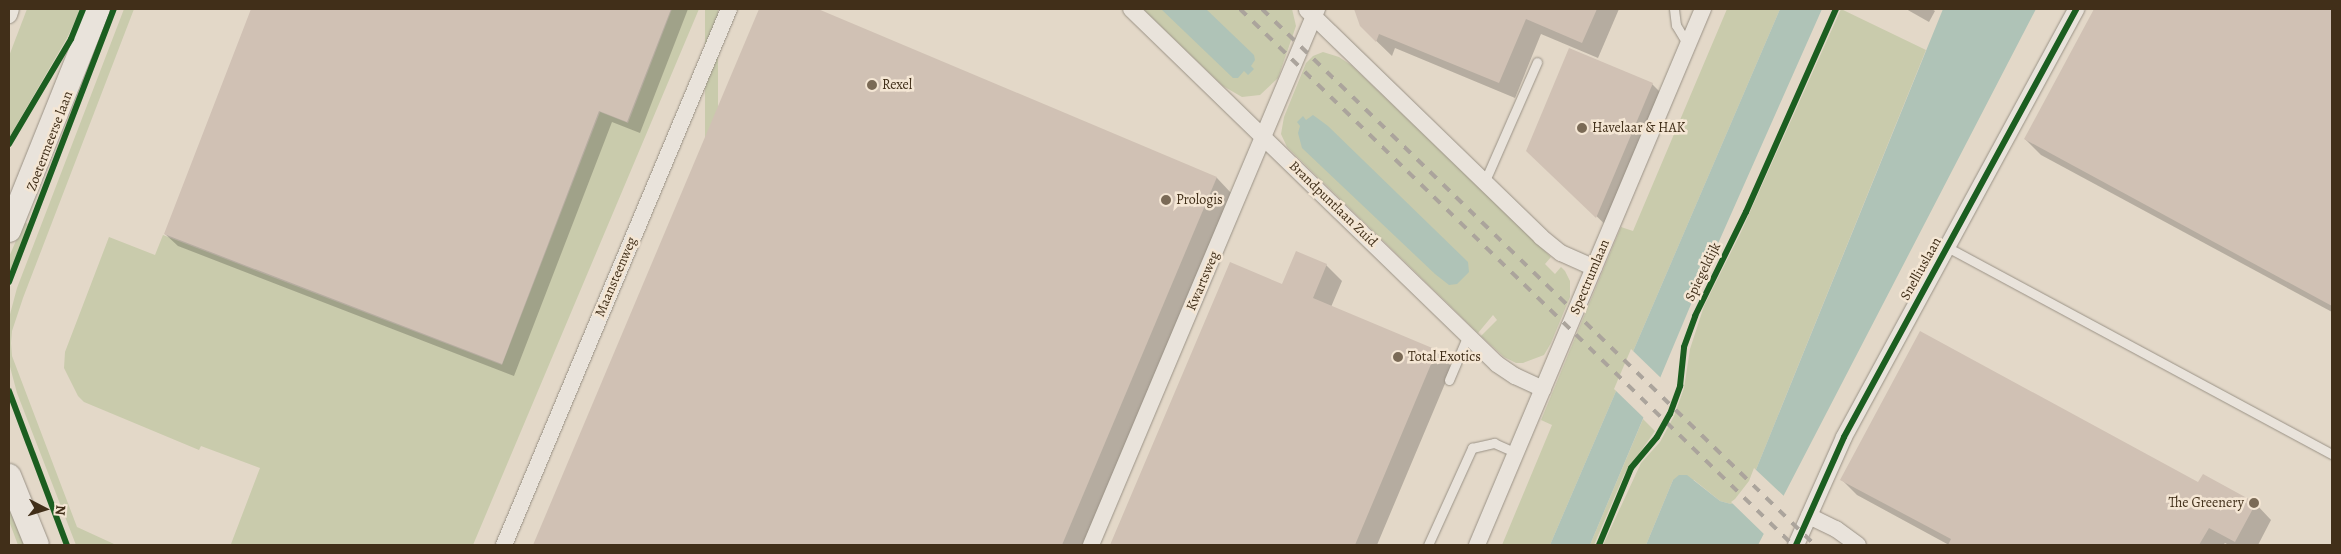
<!DOCTYPE html>
<style>
body{margin:0}
#map{position:relative;width:2341px;height:554px;overflow:hidden;background:#e3d8c8;font-family:Alegreya,serif}
div>[style]{position:absolute}
.green>*{inset:0;background:#c9cbac;transform-origin:0 0}
.water>*{inset:0;background:#afc3b7}
.pier>*{inset:0;background:#e3d8c8}
.shadow>*{inset:0;background:#0003}
.building>*{inset:0;background:#d0c1b4}
.roads{filter:drop-shadow(0 0 1px #9a9286) drop-shadow(0 0 1px #9a9286)}
.lane>*{height:9px;margin:-4.5px;padding:0 4.5px;transform-origin:4.5px;border-radius:4.5px;background:#e9e3db}
.street>*{height:16px;margin:-8px;padding:0 8px;transform-origin:8px;border-radius:8px;background:#e9e3db}
.secondary>*{height:24px;margin:-12px;padding:0 12px;transform-origin:12px;border-radius:12px;background:#e9e3db}
.rail>*{height:4px;margin-top:-2px;transform-origin:0;background:repeating-linear-gradient(90deg,#aba49c 0 9px,transparent 0 18px)}
.cycleway>*{height:6px;margin:-3px;padding:0 3px;transform-origin:3px;border-radius:3px;background:#1b5e20}
.dots>*{width:14px;height:14px;translate:-50% -50%;box-sizing:border-box;border:2px solid #f4e6d4;border-radius:50%}
span{translate:-50% -50%;white-space:nowrap;text-align:center;line-height:1.15;-webkit-text-stroke:5px #f4e6d4;paint-order:stroke}
.poi-label{font-size:14px;color:#412f19}
.left{translate:0 -50%;text-align:left}
.right{translate:-100% -50%;text-align:right}
.street-label{font-size:14px;color:#412f19}
.frame{position:absolute;inset:0;border:10px solid #412f19;pointer-events:none}
.north{position:absolute;left:20px;top:484px;width:50px;height:50px;-webkit-text-stroke:4px #f4e6d4;paint-order:stroke;rotate:95deg;font-size:14px;font-weight:700;line-height:20px;text-align:center;color:#412f19}
.north::after{content:'';display:block;margin:auto;width:18px;height:22px;background:#412f19;clip-path:polygon(50% 0,100% 100%,50% 72%,0 100%)}
</style>
<div id="map">
<div class="green">
<i style="clip-path:polygon(27px 9px,81px 9px,67px 38px,9px 138px,9px 56px)"></i>
<i style="clip-path:polygon(124px 9px,134px 9px,23px 298px,12px 331px,11px 343px,12px 356px,77px 527px,114px 544px,76px 545px,17px 393px,9px 363px,9px 318px,17px 288px)"></i>
<i style="clip-path:polygon(672px 9px,699px 9px,473px 545px,224px 545px,231px 544px,260px 468px,201px 446px,199px 450px,84px 402px,78px 396px,64px 368px,65px 352px,109px 237px,155px 255px,163px 235px,502px 365px,600px 112px,628px 123px)"></i>
<i style="left:705px;top:9px;width:13px;height:367px"></i>
<i style="clip-path:polygon(1143px 9px,1292px 9px,1296px 26px,1278px 78px,1260px 95px,1242px 97px,1223px 86px)"></i>
<i style="clip-path:polygon(1727px 9px,1780px 9px,1550px 545px,1502px 545px,1552px 425px,1541px 420px,1621px 227px,1633px 231px)"></i>
<i style="clip-path:polygon(1841px 9px,1926px 50px,1751px 482px,1737px 501px,1731px 504px,1720px 501px,1694px 480px,1673px 480px,1646px 545px,1603px 545px,1641px 463px,1660px 442px,1674px 416px,1684px 388px,1690px 349px,1704px 306px,1741px 232px)"></i>
<i style="clip-path:polygon(1323px 52px,1339px 57px,1351px 65px,1551px 257px,1545px 264px,1555px 274px,1561px 267px,1565px 271px,1570px 281px,1570px 297px,1551px 343px,1544px 355px,1523px 363px,1516px 363px,1504px 357px,1481px 336px,1497px 320px,1493px 315px,1478px 333px,1287px 147px,1281px 134px,1284px 117px,1306px 63px,1313px 56px)"></i>
<i style="clip-path:polygon(24px 222px,28px 224px,9px 275px,9px 257px)"></i>
<i style="clip-path:polygon(1643px 419px,1655px 431px,1624px 475px,1594px 545px,1590px 545px)"></i>
<i style="clip-path:polygon(9px 506px,24px 545px,18px 545px,9px 521px)"></i>
</div>
<div class="water">
<i style="clip-path:polygon(1161px 9px,1206px 9px,1254px 55px,1255px 60px,1251px 66px,1254px 69px,1248px 75px,1244px 71px,1238px 78px,1233px 78px)"></i>
<i style="clip-path:polygon(1780px 9px,1822px 9px,1689px 309px,1590px 545px,1550px 545px)"></i>
<i style="clip-path:polygon(1943px 9px,2036px 9px,1758px 545px,1646px 545px,1673px 480px,1679px 475px,1687px 475px,1720px 501px,1731px 504px,1737px 501px,1751px 482px)"></i>
<i style="clip-path:polygon(1313px 115px,1328px 126px,1468px 262px,1469px 272px,1457px 284px,1449px 285px,1435px 274px,1302px 148px,1298px 133px,1300px 126px,1297px 122px,1303px 116px,1306px 120px)"></i>
</div>
<div class="pier">
<i style="clip-path:polygon(1631px 349px,1662px 379px,1645px 419px,1614px 389px)"></i>
<i style="clip-path:polygon(1754px 468px,1786px 498px,1766px 536px,1731px 502px,1735px 499px,1749px 481px)"></i>
</div>
<div class="shadow">
<i style="clip-path:polygon(252px 9px,688px 9px,640px 133px,612px 122px,514px 376px,178px 246px,165px 234px)"></i>
<i style="clip-path:polygon(760px 9px,815px 9px,1217px 178px,1232px 194px,1084px 545px,535px 545px)"></i>
<i style="clip-path:polygon(1356px 9px,1619px 9px,1598px 58px,1541px 34px,1515px 98px,1395px 48px,1392px 56px,1365px 30px)"></i>
<i style="clip-path:polygon(1906px 9px,1932px 9px,1935px 11px,1929px 22px)"></i>
<i style="clip-path:polygon(2096px 9px,2332px 9px,2332px 312px,2041px 155px,2025px 139px)"></i>
<i style="clip-path:polygon(1652px 84px,1668px 100px,1613px 232px,1544px 166px)"></i>
<i style="clip-path:polygon(1230px 264px,1283px 286px,1326px 265px,1342px 281px,1331px 307px,1436px 351px,1452px 367px,1377px 545px,1112px 545px)"></i>
<i style="clip-path:polygon(2203px 476px,2256px 504px,2271px 520px,2258px 545px,2229px 545px,2225px 543px,2223px 545px,1949px 545px,1857px 495px,1841px 479px,2199px 484px)"></i>
</div>
<div class="building">
<i style="clip-path:polygon(251px 9px,671px 9px,627px 122px,599px 111px,502px 364px,164px 234px)"></i>
<i style="clip-path:polygon(759px 9px,818px 9px,1217px 177px,1062px 545px,533px 545px)"></i>
<i style="clip-path:polygon(1354px 9px,1597px 9px,1582px 43px,1526px 19px,1499px 83px,1379px 34px,1376px 42px,1360px 26px)"></i>
<i style="clip-path:polygon(2094px 9px,2332px 9px,2332px 306px,2024px 139px)"></i>
<i style="clip-path:polygon(1569px 48px,1653px 83px,1596px 218px,1526px 151px)"></i>
<i style="clip-path:polygon(1296px 251px,1327px 264px,1313px 298px,1437px 350px,1355px 545px,1110px 545px,1230px 262px,1282px 284px)"></i>
<i style="clip-path:polygon(1920px 331px,2198px 482px,2203px 474px,2256px 503px,2235px 542px,2209px 528px,2199px 545px,1948px 545px,1951px 539px,1840px 480px)"></i>
</div>
<div class="roads">
<div class="lane">
<i style="left:1674px;top:9px;width:16px;rotate:83deg"></i>
<i style="left:1676px;top:25px;width:23px;rotate:59deg"></i>
<i style="left:1484px;top:183px;width:132px;rotate:-66.3deg"></i>
<i style="left:1947px;top:247px;width:437px;rotate:28.3deg"></i>
<i style="left:1449px;top:380px;width:49px;rotate:-67.1deg"></i>
<i style="left:1428px;top:545px;width:107px;rotate:-65.6deg"></i>
<i style="left:1472px;top:448px;width:23px;rotate:-13deg"></i>
<i style="left:1494px;top:443px;width:24px;rotate:24deg"></i>
</div>
<div class="street">
<i style="left:1131px;top:9px;width:510px;rotate:44.13deg"></i>
<i style="left:1497px;top:364px;width:22px;rotate:34deg"></i>
<i style="left:1515px;top:376px;width:31px;rotate:25deg"></i>
<i style="left:1307px;top:10px;width:326px;rotate:44.1deg"></i>
<i style="left:1541px;top:237px;width:26px;rotate:39deg"></i>
<i style="left:1561px;top:253px;width:36px;rotate:24deg"></i>
<i style="left:9px;top:15px;width:6px;rotate:-72deg"></i>
<i style="left:1809px;top:516px;width:30px;rotate:26deg"></i>
<i style="left:1836px;top:529px;width:27px;rotate:36deg"></i>
<i style="left:504px;top:545px;width:581px;rotate:-67.23deg"></i>
<i style="left:1091px;top:545px;width:582px;rotate:-67.14deg"></i>
<i style="left:1477px;top:545px;width:582px;rotate:-67.14deg"></i>
<i style="left:1796px;top:545px;width:118px;rotate:-66deg"></i>
<i style="left:1844px;top:437px;width:487px;rotate:-61.5deg"></i>
</div>
<div class="secondary">
<i style="left:9px;top:230px;width:238px;rotate:-68.1deg"></i>
<i style="left:9px;top:476px;width:74px;rotate:67.9deg"></i>
</div>
</div>
<div class="rail">
<i style="left:1240px;top:9px;width:770px;rotate:44.11deg"></i>
<i style="left:1262px;top:9px;width:770px;rotate:44.11deg"></i>
</div>
<div class="cycleway">
<i style="left:9px;top:144px;width:122px;rotate:-59.4deg"></i>
<i style="left:71px;top:39px;width:32px;rotate:-68deg"></i>
<i style="left:9px;top:282px;width:292px;rotate:-69deg"></i>
<i style="left:9px;top:391px;width:165px;rotate:69.4deg"></i>
<i style="left:1599px;top:545px;width:83px;rotate:-67.4deg"></i>
<i style="left:1631px;top:468px;width:40px;rotate:-50deg"></i>
<i style="left:1657px;top:437px;width:26px;rotate:-61deg"></i>
<i style="left:1670px;top:414px;width:30px;rotate:-70deg"></i>
<i style="left:1680px;top:386px;width:39px;rotate:-84deg"></i>
<i style="left:1684px;top:347px;width:33px;rotate:-70deg"></i>
<i style="left:1695px;top:316px;width:116px;rotate:-63.9deg"></i>
<i style="left:1746px;top:212px;width:222px;rotate:-66.1deg"></i>
<i style="left:1796px;top:545px;width:118px;rotate:-66deg"></i>
<i style="left:1844px;top:437px;width:487px;rotate:-61.5deg"></i>
</div>
<div class="dots">
<i style="left:872px;top:85px;background:#7a6a56"></i>
<i style="left:1582px;top:128px;background:#7a6a56"></i>
<i style="left:1166px;top:200px;background:#7a6a56"></i>
<i style="left:1398px;top:357px;background:#7a6a56"></i>
<i style="left:2254px;top:503px;background:#7a6a56"></i>
</div>
<div class="poi-label">
<span class="left" style="left:882px;top:85px">Rexel</span>
<span class="left" style="left:1592px;top:128px">Havelaar &amp; HAK</span>
<span class="left" style="left:1176px;top:200px">Prologis</span>
<span class="left" style="left:1408px;top:357px">Total Exotics</span>
<span class="right" style="left:2244px;top:503px">The Greenery</span>
</div>
<div class="street-label">
<span style="left:50px;top:141px;rotate:-69deg">Zoetermeerse laan</span>
<span style="left:1333px;top:204px;rotate:44deg">Brandpuntlaan Zuid</span>
<span style="left:1921px;top:269px;rotate:-61deg">Snelliuslaan</span>
<span style="left:1703px;top:272px;rotate:-64deg">Spiegeldijk</span>
<span style="left:616px;top:277px;rotate:-67deg">Maansteenweg</span>
<span style="left:1590px;top:277px;rotate:-67deg">Spectrumlaan</span>
<span style="left:1203px;top:281px;rotate:-67deg">Kwartsweg</span>
</div>
<div class="frame"></div>
<div class="north">N</div>
</div>
